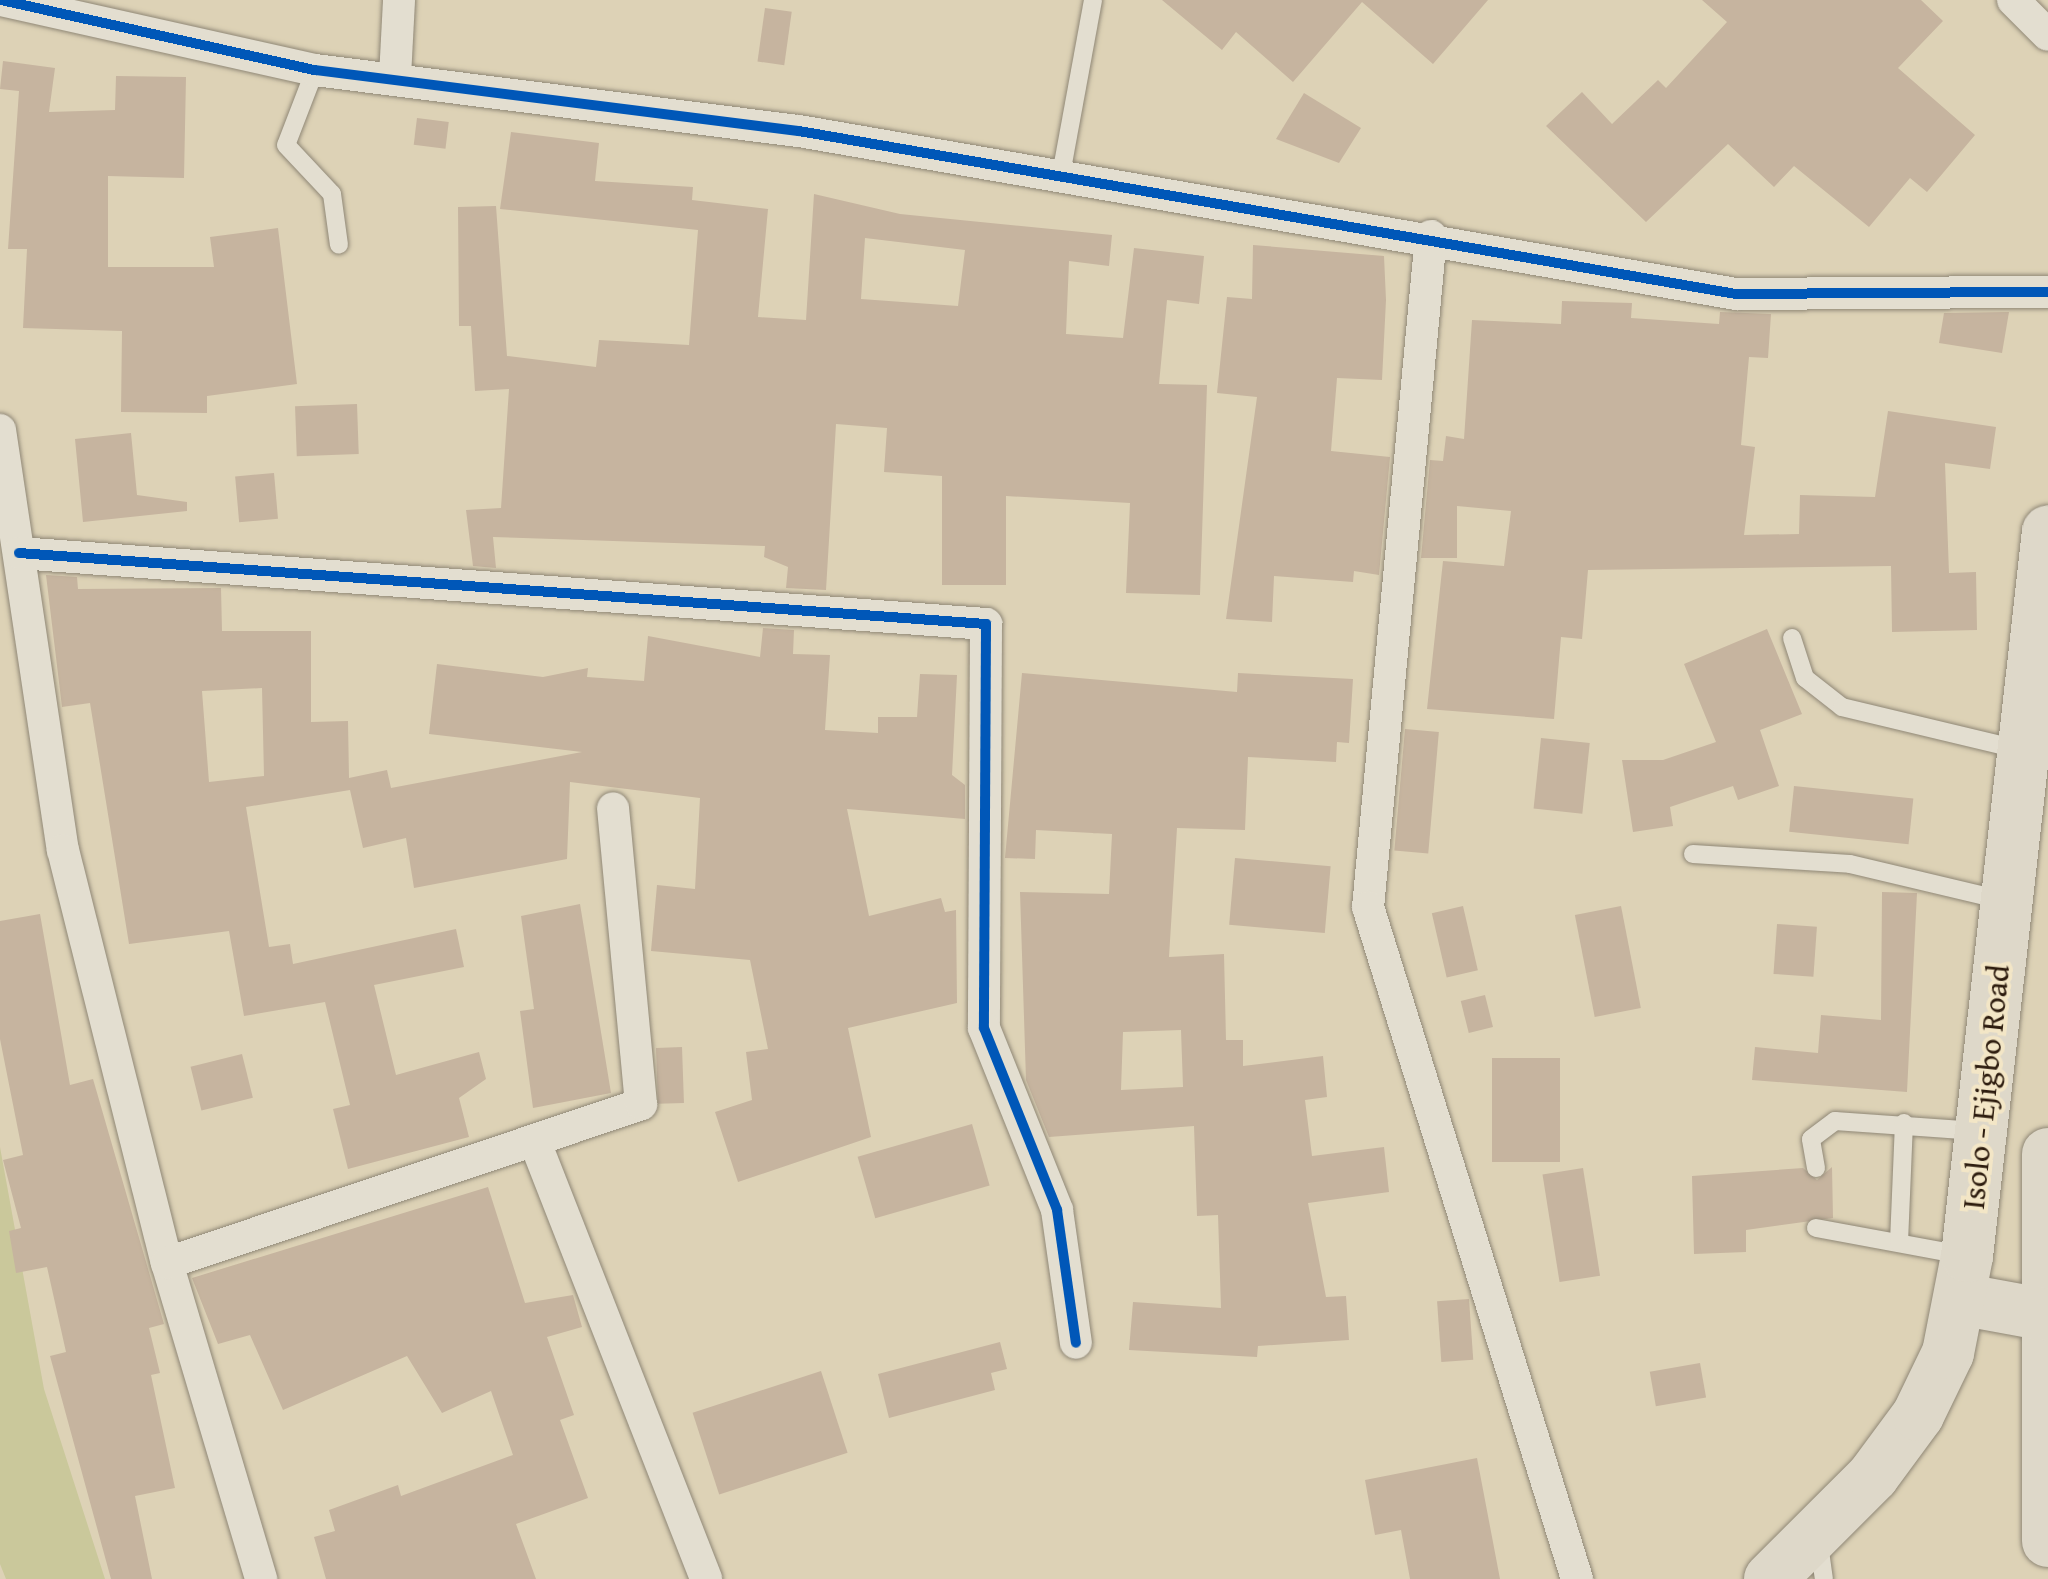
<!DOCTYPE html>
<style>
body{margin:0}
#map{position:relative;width:2048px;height:1579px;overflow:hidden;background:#ddd2b6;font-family:"Gentium Book Plus",serif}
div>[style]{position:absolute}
.green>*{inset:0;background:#cac89b}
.building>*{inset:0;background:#c6b49f;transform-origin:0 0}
.roads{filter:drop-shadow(0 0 2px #8f8776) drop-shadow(0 0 2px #8f8776)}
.lane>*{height:18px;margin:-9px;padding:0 9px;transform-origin:9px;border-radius:9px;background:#e3ded0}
.street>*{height:32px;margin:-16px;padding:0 16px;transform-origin:16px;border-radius:16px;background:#e3ded0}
.primary>*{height:52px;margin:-26px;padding:0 26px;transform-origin:26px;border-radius:26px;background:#ded8c9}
.cycleway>*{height:10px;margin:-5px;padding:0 5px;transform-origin:5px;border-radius:5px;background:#0057b8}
span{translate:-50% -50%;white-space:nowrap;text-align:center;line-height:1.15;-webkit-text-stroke:8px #f3e6c6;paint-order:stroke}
.street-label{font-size:32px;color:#2d1c0e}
</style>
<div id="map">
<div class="green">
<div style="clip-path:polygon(0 1147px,44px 1389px,105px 1579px,6px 1579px,0 1564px)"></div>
</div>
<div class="building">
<div style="clip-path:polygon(1162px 0,1488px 0,1433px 64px,1362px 2px,1293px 82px,1236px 32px,1222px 50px)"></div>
<div style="clip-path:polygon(1702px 0,1921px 0,1943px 21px,1898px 68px,1975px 135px,1927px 192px,1910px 178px,1869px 227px,1794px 166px,1774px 187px,1728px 144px,1646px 222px,1546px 126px,1582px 92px,1612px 124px,1658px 80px,1666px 88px,1727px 22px)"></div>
<div style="left:765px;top:8px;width:27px;height:54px;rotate:8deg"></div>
<div style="clip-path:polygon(3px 61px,55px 68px,49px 112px,115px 110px,116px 76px,186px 77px,184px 178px,108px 176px,108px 267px,214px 267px,210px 237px,278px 228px,297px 384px,207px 396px,207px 413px,121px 412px,122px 331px,23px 328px,27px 249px,8px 249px,19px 91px,0 89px)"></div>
<div style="clip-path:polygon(1304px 93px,1361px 128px,1339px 163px,1276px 139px)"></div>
<div style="left:417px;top:118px;width:32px;height:27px;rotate:7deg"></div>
<div style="clip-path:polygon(evenodd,511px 132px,599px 143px,595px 181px,693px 187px,692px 200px,768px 209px,758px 317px,806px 320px,814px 194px,900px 214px,1112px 235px,1109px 266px,1069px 261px,1066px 334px,1123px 338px,1134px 248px,1204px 256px,1199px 304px,1167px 300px,1159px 384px,1207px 385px,1200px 595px,1126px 593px,1130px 503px,1006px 496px,1006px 585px,942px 585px,942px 476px,884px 472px,887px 428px,836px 424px,826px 590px,786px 588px,788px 567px,764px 557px,765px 546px,493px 537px,496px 568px,473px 566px,466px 510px,501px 508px,509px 389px,475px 391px,471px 326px,459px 326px,458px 207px,496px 206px,507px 356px,596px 367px,599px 340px,689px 345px,698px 230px,500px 209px,511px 132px,865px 238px,965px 250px,958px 306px,861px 299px,865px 238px)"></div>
<div style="clip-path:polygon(1253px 245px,1384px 256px,1386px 300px,1382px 380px,1337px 378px,1331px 451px,1390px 457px,1379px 575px,1354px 571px,1353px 582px,1274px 576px,1272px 622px,1226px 619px,1257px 397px,1217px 393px,1227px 297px,1252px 299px)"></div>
<div style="clip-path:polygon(1562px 301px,1632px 303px,1631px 318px,1719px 324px,1720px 312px,1771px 314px,1768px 358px,1749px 357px,1741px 445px,1755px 447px,1744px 535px,1799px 534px,1800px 495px,1875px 497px,1888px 411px,1996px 427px,1990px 469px,1945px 463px,1949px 573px,1976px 572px,1977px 630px,1892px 632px,1891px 566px,1588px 570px,1582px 639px,1561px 637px,1554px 719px,1427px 709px,1443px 561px,1504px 566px,1511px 511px,1457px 506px,1457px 558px,1421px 558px,1430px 460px,1443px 461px,1446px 436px,1464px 439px,1472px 320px,1561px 324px)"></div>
<div style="clip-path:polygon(2009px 312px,2002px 353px,1939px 343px,1944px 313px)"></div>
<div style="left:357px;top:404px;width:50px;height:62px;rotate:88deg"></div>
<div style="clip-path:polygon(131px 433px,137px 495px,187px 502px,187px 511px,83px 522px,75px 439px)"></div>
<div style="left:274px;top:473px;width:46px;height:39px;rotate:85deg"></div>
<div style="clip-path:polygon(evenodd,46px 575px,77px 577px,78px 589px,221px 588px,222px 631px,311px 631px,311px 722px,348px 721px,349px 778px,387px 770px,391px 788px,582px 752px,429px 734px,437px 664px,543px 677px,588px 668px,587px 677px,644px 681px,648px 636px,760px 657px,763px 628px,794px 630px,793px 654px,830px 655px,825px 730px,878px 733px,878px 717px,917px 717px,920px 674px,957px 675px,952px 775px,965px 785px,965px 819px,847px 809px,869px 916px,941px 898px,945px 912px,956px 910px,957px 1003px,848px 1028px,871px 1137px,738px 1182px,715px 1112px,752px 1100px,746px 1052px,768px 1049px,750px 960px,651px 951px,657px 885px,695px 889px,700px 798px,570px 782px,567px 859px,414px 888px,406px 838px,363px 848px,350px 790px,246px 807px,269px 947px,290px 944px,293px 964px,456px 929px,464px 967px,374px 985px,396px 1075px,479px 1052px,486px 1079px,459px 1098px,469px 1137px,348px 1169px,333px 1109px,350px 1105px,325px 1002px,244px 1016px,229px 931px,129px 944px,90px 703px,62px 707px,46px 575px,262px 688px,264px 776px,209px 782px,202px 691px,262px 688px)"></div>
<div style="clip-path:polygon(1767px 629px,1802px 714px,1760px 730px,1779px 786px,1738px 800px,1733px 786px,1670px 807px,1673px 826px,1633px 832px,1622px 760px,1663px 760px,1716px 742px,1684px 664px)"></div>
<div style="clip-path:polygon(evenodd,1022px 673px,1237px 692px,1238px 673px,1353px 679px,1349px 743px,1337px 742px,1336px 762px,1248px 757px,1245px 830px,1177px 828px,1169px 957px,1224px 954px,1226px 1040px,1243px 1040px,1243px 1066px,1323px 1056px,1327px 1097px,1305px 1100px,1312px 1156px,1384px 1147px,1389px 1192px,1308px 1203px,1326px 1297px,1346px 1296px,1349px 1340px,1258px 1346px,1257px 1357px,1129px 1350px,1133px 1302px,1221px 1308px,1218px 1215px,1197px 1216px,1194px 1126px,1049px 1137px,1026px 1080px,1020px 892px,1109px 894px,1112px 834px,1036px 830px,1035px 859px,1005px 858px,1022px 673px,1181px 1030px,1183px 1087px,1121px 1090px,1123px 1032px,1181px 1030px)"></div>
<div style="left:1405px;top:729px;width:34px;height:122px;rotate:5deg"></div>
<div style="left:1541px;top:738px;width:49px;height:71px;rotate:6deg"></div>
<div style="left:1794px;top:786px;width:120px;height:46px;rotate:6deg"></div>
<div style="left:1235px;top:858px;width:96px;height:67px;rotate:5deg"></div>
<div style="clip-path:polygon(1882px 892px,1917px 893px,1907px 1092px,1752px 1080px,1755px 1047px,1818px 1053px,1821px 1015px,1881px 1020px)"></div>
<div style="clip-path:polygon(580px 904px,611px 1093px,533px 1108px,520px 1011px,534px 1009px,521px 916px)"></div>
<div style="left:1463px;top:906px;width:66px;height:32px;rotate:77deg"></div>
<div style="left:1621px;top:906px;width:104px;height:47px;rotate:79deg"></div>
<div style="clip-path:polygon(40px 914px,70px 1085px,93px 1079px,164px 1324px,149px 1328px,160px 1373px,151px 1375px,175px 1488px,135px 1496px,152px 1579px,111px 1579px,50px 1356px,66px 1352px,47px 1267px,16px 1273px,9px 1231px,21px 1228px,3px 1160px,23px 1155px,0 1039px,0 921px)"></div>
<div style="left:1777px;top:924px;width:40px;height:50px;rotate:4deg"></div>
<div style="left:1485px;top:995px;width:33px;height:25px;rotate:76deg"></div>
<div style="left:682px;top:1047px;width:56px;height:26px;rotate:88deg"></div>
<div style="left:242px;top:1054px;width:45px;height:53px;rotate:76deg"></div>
<div style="left:1492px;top:1058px;width:68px;height:104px"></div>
<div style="left:972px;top:1124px;width:64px;height:119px;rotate:74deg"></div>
<div style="clip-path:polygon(1832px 1167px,1833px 1218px,1746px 1230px,1746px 1252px,1694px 1254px,1692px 1176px,1803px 1168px,1817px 1180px)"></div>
<div style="left:1583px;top:1168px;width:109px;height:41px;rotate:81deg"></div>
<div style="clip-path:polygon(488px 1187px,525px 1303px,573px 1295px,582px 1327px,547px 1337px,574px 1415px,560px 1420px,588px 1498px,516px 1524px,536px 1579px,326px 1579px,314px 1537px,335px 1531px,329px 1510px,398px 1485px,401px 1496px,513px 1455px,491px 1391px,442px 1413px,407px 1356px,283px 1410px,250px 1335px,218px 1344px,192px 1278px)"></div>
<div style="left:1469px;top:1299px;width:61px;height:32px;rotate:86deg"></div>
<div style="clip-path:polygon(1000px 1342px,1007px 1369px,991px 1373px,995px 1390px,889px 1418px,878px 1374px)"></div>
<div style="left:1700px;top:1363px;width:35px;height:51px;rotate:80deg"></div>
<div style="left:821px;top:1371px;width:86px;height:135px;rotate:72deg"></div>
<div style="clip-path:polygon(1477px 1458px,1500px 1579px,1410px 1579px,1401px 1530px,1375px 1535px,1365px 1480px)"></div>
</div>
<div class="roads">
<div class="lane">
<div style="left:315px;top:70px;width:80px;rotate:111.1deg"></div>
<div style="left:286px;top:145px;width:67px;rotate:46.8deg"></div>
<div style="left:332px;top:194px;width:51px;rotate:82.2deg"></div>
<div style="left:1060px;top:180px;width:183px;rotate:-79.6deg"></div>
<div style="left:1792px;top:638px;width:42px;rotate:72deg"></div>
<div style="left:1805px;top:678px;width:47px;rotate:38.1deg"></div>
<div style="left:1842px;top:707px;width:180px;rotate:13.5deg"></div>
<div style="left:1693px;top:854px;width:157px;rotate:3.6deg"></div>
<div style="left:1850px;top:864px;width:156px;rotate:13.3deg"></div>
<div style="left:1816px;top:1168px;width:29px;rotate:-100deg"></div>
<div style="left:1811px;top:1139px;width:30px;rotate:-37deg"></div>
<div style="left:1835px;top:1121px;width:142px;rotate:4deg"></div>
<div style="left:1816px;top:1228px;width:148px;rotate:10.5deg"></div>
<div style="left:1899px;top:1242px;width:119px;rotate:-87.6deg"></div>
<div style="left:1819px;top:1544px;width:35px;rotate:82deg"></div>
</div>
<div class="street">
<div style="left:1px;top:0;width:322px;rotate:12.6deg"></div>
<div style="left:315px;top:70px;width:488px;rotate:7.2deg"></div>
<div style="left:799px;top:131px;width:951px;rotate:9.87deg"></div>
<div style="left:1736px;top:294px;width:312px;rotate:-0.4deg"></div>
<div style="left:2013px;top:0;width:49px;rotate:45deg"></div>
<div style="left:395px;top:77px;width:77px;rotate:-87deg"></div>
<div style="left:1431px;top:236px;width:674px;rotate:95.36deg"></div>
<div style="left:1368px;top:907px;width:704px;rotate:72.72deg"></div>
<div style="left:0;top:430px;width:425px;rotate:81.5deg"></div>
<div style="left:63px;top:850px;width:426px;rotate:75.9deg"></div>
<div style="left:167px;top:1263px;width:330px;rotate:73.4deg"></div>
<div style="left:19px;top:553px;width:970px;rotate:4.2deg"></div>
<div style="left:986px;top:624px;width:404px;rotate:90.3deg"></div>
<div style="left:984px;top:1028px;width:196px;rotate:68.1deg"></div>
<div style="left:1057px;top:1210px;width:134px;rotate:81.9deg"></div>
<div style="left:535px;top:1142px;width:469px;rotate:68.6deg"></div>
<div style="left:167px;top:1263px;width:500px;rotate:-18.5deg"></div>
<div style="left:641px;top:1104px;width:297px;rotate:-95.4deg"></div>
</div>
<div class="primary">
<div style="left:2048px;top:1154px;width:387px;rotate:90deg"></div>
<div style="left:1960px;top:1299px;width:88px;rotate:10.4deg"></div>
<div style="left:1770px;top:1579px;width:146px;rotate:-45deg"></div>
<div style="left:1873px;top:1476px;width:76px;rotate:-53.6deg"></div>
<div style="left:1918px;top:1415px;width:69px;rotate:-64.2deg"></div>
<div style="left:1948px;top:1353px;width:99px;rotate:-78.9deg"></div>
<div style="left:1967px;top:1256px;width:729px;rotate:-83.62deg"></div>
</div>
</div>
<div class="cycleway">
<div style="left:1px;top:0;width:322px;rotate:12.6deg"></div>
<div style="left:315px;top:70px;width:488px;rotate:7.2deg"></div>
<div style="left:799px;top:131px;width:951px;rotate:9.87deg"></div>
<div style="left:1736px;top:294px;width:312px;rotate:-0.4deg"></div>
<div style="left:19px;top:553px;width:970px;rotate:4.2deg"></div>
<div style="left:986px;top:624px;width:404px;rotate:90.3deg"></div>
<div style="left:984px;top:1028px;width:196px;rotate:68.1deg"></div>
<div style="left:1057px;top:1210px;width:134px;rotate:81.9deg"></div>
</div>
<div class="street-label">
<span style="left:1986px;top:1087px;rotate:-84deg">Isolo - Ejigbo Road</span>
</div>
</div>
